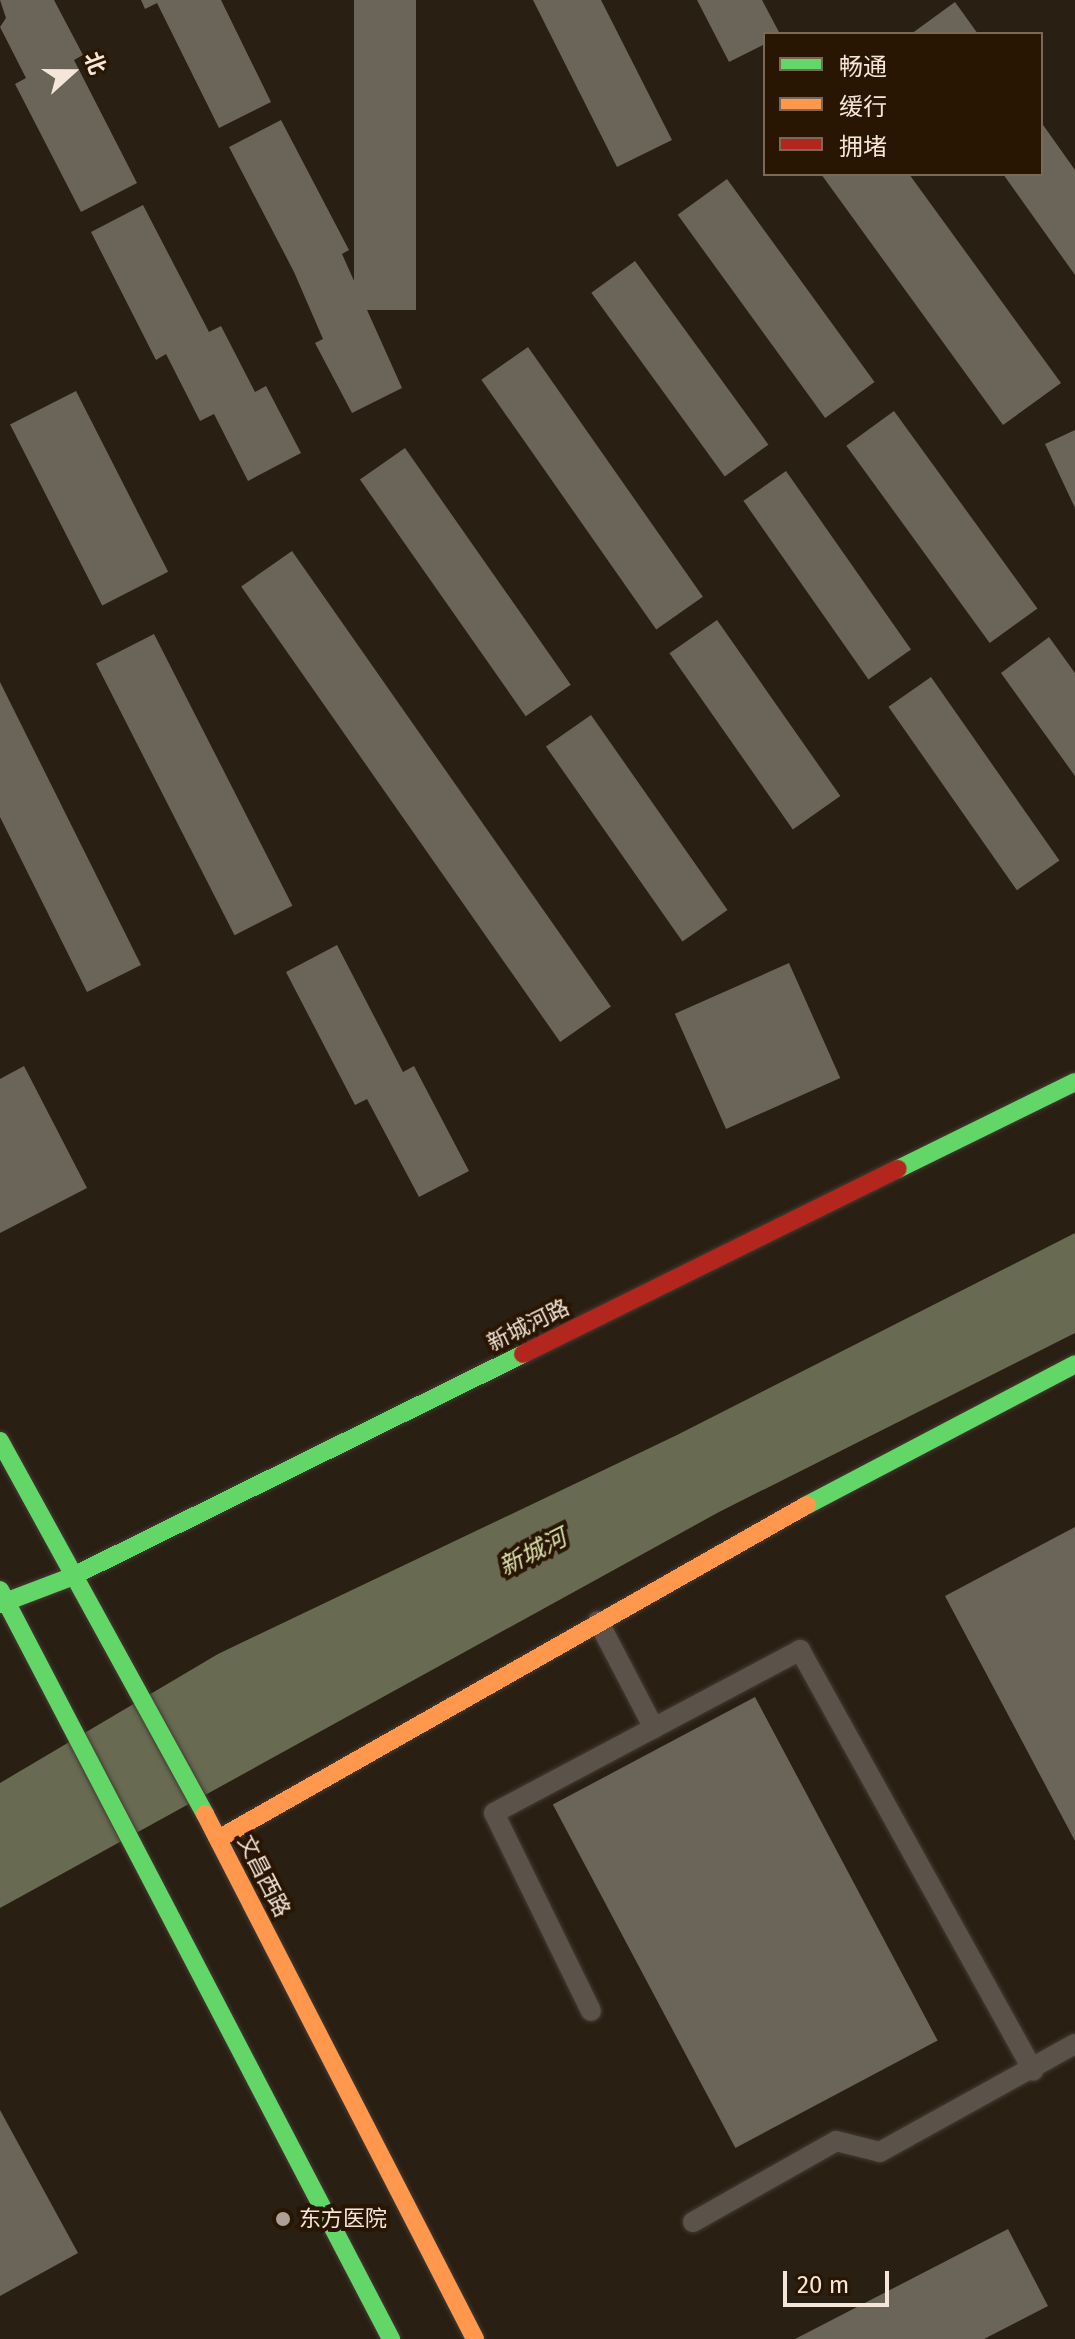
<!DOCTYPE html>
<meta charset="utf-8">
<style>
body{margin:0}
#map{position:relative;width:1075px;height:2339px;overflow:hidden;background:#2a1f13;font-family:"Fira Sans","Noto Sans SC",sans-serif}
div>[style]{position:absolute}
.water>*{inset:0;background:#686b51}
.building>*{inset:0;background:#6b6459;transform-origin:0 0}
.roads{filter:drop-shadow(0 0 2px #443b32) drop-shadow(0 0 2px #443b32)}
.lane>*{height:20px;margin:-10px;padding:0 10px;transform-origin:10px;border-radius:10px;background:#5b524a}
.fast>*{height:18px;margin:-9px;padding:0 9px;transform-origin:9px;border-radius:9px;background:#63d668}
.slow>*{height:18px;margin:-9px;padding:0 9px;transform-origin:9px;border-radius:9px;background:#ff974d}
.jam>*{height:18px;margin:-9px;padding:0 9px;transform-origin:9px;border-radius:9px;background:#b3261e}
.dots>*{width:22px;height:22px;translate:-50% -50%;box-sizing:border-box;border:4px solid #291602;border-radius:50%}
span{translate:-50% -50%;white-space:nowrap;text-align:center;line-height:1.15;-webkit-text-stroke:8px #291602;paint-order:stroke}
.street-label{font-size:22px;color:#f4e6d9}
.poi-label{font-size:22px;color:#f4e6d9}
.left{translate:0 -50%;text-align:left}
.water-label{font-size:24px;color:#dbe2ac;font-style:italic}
.legend{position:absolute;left:763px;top:32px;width:280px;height:144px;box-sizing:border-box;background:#291602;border:2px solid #7a6958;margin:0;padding:10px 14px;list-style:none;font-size:24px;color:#f4e6d9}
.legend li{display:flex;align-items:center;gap:16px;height:40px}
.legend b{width:40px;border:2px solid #7a6958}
.north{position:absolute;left:32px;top:32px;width:80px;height:80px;-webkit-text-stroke:6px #291602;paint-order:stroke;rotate:69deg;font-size:22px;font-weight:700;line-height:32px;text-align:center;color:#f4e6d9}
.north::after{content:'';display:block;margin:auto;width:28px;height:36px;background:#f4e6d9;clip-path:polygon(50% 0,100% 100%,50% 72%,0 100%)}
.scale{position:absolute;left:783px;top:2271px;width:106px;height:36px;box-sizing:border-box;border:4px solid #f4e6d9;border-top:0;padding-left:10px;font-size:24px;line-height:28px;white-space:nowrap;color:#f4e6d9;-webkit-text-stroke:6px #291602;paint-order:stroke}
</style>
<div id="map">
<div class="water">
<div style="clip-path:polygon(1075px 1233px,1075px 1333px,719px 1512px,0 1908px,0 1783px,218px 1654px,677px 1435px)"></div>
</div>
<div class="building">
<div style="clip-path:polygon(0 0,54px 0,83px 55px,74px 60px,137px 183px,81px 212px,15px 84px,26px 78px,0 27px,6px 18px)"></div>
<div style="clip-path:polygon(141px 0,221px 0,271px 102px,219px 128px,157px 3px,145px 9px)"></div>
<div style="left:354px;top:0;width:62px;height:310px"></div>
<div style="clip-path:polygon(533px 0,601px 0,672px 140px,617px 167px)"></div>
<div style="clip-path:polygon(697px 0,762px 0,780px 34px,765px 34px,765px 44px,729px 62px)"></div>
<div style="clip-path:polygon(955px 2px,978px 34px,911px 34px)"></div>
<div style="clip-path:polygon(281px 120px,349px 250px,342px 254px,402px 388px,352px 413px,315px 343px,323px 339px,294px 272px,229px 147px)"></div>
<div style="clip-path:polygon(1041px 122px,1075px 170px,1075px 275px,1003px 174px,1041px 174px)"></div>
<div style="clip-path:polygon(821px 174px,909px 174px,1061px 383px,1003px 425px)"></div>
<div style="left:727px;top:179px;width:251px;height:61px;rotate:54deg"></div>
<div style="clip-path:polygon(143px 205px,209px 332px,221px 326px,255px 392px,266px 386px,301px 453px,248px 481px,214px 414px,200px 421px,166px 354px,156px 360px,91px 232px)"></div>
<div style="left:635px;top:261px;width:227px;height:54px;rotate:54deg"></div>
<div style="left:528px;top:347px;width:305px;height:57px;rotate:55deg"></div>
<div style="left:76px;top:391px;width:203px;height:74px;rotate:63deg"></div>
<div style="left:894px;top:411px;width:244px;height:59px;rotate:54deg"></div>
<div style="clip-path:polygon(1075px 430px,1075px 508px,1045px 444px)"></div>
<div style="left:405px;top:448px;width:289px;height:55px;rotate:55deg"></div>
<div style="left:786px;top:471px;width:218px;height:52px;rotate:55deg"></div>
<div style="left:292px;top:551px;width:556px;height:62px;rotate:55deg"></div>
<div style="left:717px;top:620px;width:215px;height:58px;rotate:55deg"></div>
<div style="left:154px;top:634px;width:305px;height:65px;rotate:63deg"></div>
<div style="clip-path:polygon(1049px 637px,1075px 673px,1075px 776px,1001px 673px)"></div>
<div style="left:931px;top:677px;width:224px;height:52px;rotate:55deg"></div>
<div style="clip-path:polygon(0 682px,141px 965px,87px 992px,0 817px)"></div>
<div style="left:591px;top:715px;width:238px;height:55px;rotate:55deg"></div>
<div style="clip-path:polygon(337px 945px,403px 1072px,414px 1066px,469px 1171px,419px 1197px,367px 1099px,355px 1105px,286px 972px)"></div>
<div style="left:789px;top:963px;width:126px;height:125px;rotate:66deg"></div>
<div style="clip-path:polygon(24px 1066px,87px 1188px,0 1233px,0 1079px)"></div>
<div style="clip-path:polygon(1075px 1527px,1075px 1841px,945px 1596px)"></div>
<div style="left:755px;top:1697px;width:389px;height:229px;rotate:62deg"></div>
<div style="clip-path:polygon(0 2110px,78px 2253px,0 2296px)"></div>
<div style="clip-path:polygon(1008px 2229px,1048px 2306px,984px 2339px,795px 2339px)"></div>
</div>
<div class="roads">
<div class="lane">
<div style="left:598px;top:1621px;width:121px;rotate:62.4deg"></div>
<div style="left:591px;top:2011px;width:220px;rotate:-116.1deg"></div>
<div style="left:494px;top:1813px;width:347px;rotate:-28deg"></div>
<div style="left:800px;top:1650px;width:481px;rotate:61deg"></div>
<div style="left:693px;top:2222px;width:164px;rotate:-29.5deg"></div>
<div style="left:836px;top:2141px;width:45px;rotate:14deg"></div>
<div style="left:880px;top:2152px;width:223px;rotate:-29deg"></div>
</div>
<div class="fast">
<div style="left:898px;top:1169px;width:197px;rotate:-26.2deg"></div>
<div style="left:0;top:1441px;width:426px;rotate:61.2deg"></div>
<div style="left:807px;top:1505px;width:303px;rotate:-27.7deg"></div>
<div style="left:0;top:1590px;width:845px;rotate:62.43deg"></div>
<div style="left:0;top:1604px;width:76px;rotate:-20.8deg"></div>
<div style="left:71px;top:1577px;width:504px;rotate:-26.26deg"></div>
</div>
<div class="slow">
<div style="left:205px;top:1814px;width:590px;rotate:62.78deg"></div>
<div style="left:218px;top:1839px;width:677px;rotate:-29.56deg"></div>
</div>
<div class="jam">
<div style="left:523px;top:1354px;width:418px;rotate:-26.3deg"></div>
</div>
</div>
<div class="dots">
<div style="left:283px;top:2219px;background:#ada094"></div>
</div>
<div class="street-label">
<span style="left:528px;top:1325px;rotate:-26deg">新城河路</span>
<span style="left:264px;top:1876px;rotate:63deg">文昌西路</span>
</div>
<div class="poi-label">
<span class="left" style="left:299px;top:2219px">东方医院</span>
</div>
<div class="water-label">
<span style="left:533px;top:1553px;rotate:-27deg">新城河</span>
</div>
<ul class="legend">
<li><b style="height:10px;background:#63d668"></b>畅通</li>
<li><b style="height:10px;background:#ff974d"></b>缓行</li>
<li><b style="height:10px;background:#b3261e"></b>拥堵</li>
</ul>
<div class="north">北</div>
<div class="scale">20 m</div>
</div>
